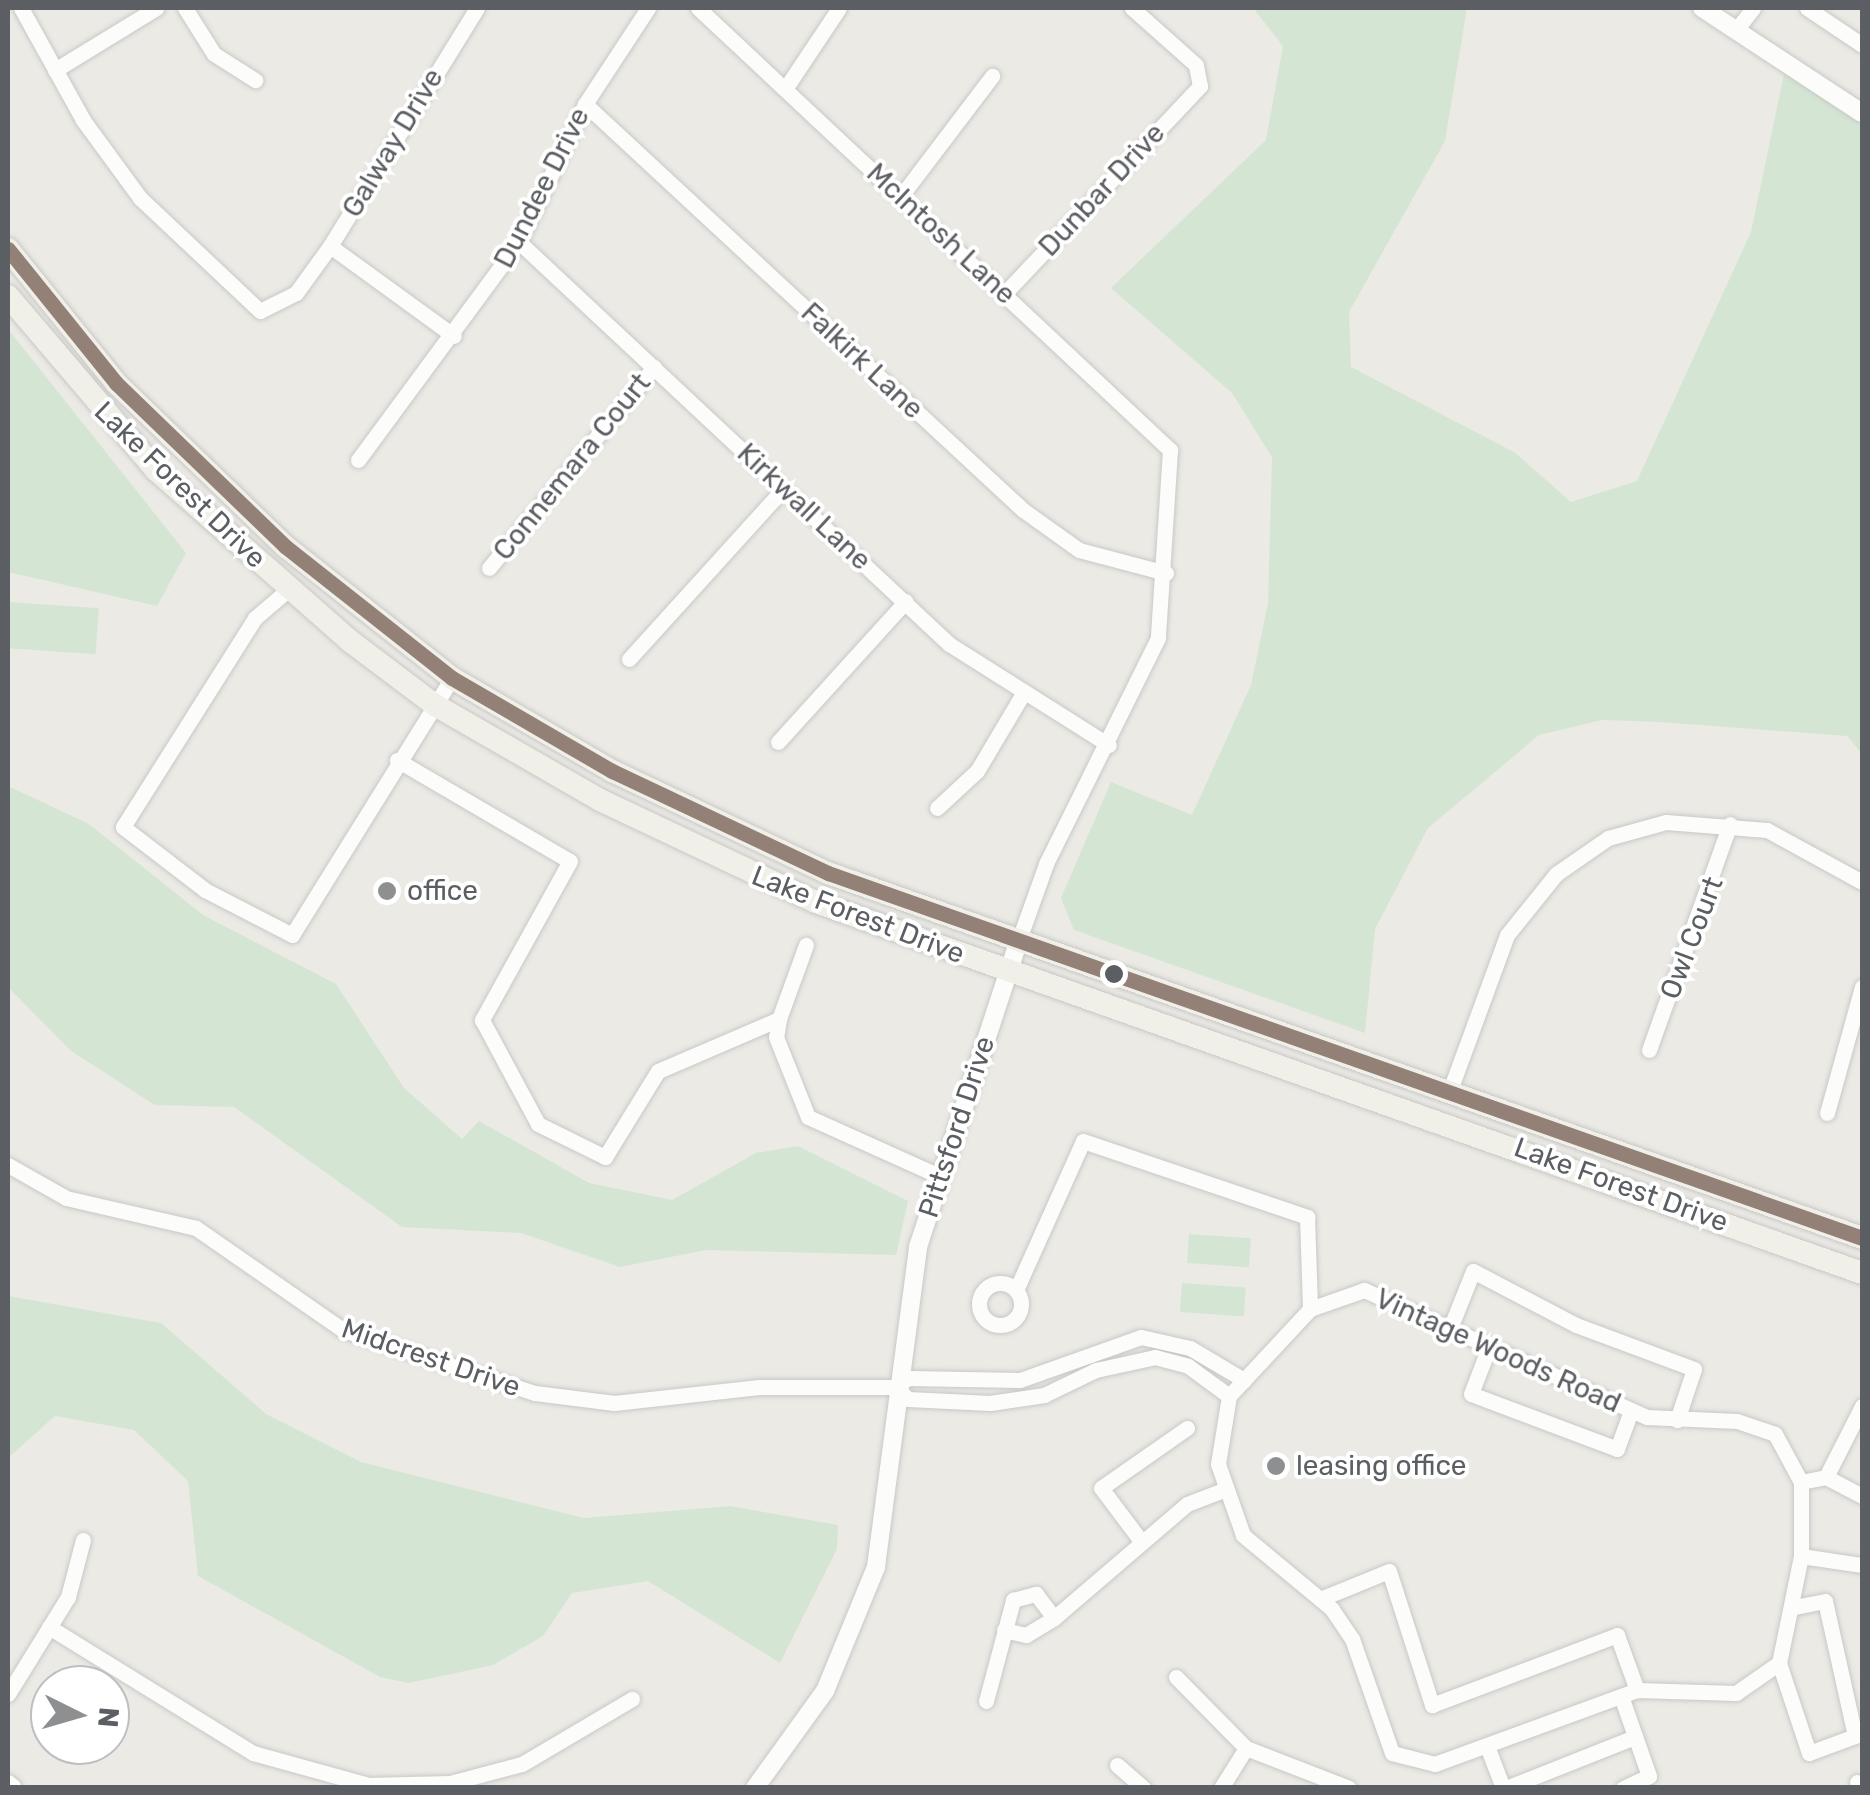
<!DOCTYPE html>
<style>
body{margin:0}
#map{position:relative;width:1870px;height:1795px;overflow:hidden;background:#ebeae5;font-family:Rubik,sans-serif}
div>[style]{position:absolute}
.green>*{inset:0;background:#d4e6d3;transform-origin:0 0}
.roads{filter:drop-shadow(0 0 2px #c8c8c7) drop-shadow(0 0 2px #c8c8c7)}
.minor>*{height:15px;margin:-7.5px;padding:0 7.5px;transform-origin:7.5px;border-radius:7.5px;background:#fcfcfb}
.minor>.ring{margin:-7.5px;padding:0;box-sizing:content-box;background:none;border:15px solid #fcfcfb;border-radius:50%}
.tertiary>*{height:18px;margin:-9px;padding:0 9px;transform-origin:9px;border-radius:9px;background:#fcfcfb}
.primary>*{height:22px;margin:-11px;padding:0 11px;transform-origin:11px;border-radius:11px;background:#f1f0e8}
.bus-1>*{height:15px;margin:-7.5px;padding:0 7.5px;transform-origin:7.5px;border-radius:7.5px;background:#938177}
.dots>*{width:28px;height:28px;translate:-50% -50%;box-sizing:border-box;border:5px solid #fff;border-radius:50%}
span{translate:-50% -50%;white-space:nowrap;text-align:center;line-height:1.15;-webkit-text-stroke:8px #fff;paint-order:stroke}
.street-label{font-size:28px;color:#5b5e62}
.poi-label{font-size:28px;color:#5b5e62}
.left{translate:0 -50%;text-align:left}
.frame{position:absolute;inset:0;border:10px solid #5b5e62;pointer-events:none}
.north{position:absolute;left:30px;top:1665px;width:100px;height:100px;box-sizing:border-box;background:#fff;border:2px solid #bdbfc0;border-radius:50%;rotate:95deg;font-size:28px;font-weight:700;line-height:40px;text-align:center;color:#5b5e62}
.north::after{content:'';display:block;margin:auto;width:35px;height:45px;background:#8d8f90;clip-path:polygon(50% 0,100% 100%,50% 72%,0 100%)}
</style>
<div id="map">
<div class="green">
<div style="clip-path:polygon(1253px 8px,1467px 8px,1445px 141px,1349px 312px,1351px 367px,1514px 452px,1571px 502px,1637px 481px,1751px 232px,1784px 74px,1862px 123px,1862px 754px,1847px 736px,1660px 722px,1602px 720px,1539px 735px,1428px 828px,1375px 929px,1365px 1033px,1074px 930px,1061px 898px,1111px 782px,1192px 815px,1251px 685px,1268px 603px,1272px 457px,1232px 393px,1111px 288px,1266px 140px,1283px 46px)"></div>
<div style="clip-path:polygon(8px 329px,186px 553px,157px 606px,8px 572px)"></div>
<div style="left:8px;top:602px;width:91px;height:46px;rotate:4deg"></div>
<div style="clip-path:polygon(8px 786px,89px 824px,203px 915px,336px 984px,404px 1088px,462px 1139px,479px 1121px,589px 1183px,672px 1200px,756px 1153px,798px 1146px,908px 1201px,896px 1255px,706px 1250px,620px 1267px,521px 1233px,402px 1227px,234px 1107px,155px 1105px,71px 1051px,8px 987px)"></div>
<div style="left:1189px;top:1234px;width:62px;height:29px;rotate:4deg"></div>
<div style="left:1182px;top:1283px;width:64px;height:29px;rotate:4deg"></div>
<div style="clip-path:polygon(8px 1296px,161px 1323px,266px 1414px,361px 1462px,584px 1518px,730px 1506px,838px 1525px,837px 1549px,780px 1663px,648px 1581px,572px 1593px,543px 1636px,493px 1665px,409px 1683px,380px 1677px,198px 1576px,188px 1481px,134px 1430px,55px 1416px,8px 1458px)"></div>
</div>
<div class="roads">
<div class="minor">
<div style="left:21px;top:8px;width:128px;rotate:61deg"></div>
<div style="left:83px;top:120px;width:97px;rotate:53.8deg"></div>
<div style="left:140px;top:198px;width:165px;rotate:43.3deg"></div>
<div style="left:260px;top:311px;width:40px;rotate:-26.6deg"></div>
<div style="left:296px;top:293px;width:58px;rotate:-54.1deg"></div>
<div style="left:330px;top:246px;width:280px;rotate:-58.3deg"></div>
<div style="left:185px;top:8px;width:54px;rotate:57.8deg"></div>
<div style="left:214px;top:54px;width:49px;rotate:32.4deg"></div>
<div style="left:698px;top:8px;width:647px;rotate:43.12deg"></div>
<div style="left:1170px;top:450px;width:188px;rotate:93.7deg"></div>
<div style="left:1158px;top:638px;width:252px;rotate:116.4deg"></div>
<div style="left:1046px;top:864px;width:83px;rotate:109.7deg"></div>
<div style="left:1807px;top:8px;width:66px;rotate:33.9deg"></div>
<div style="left:1736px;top:30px;width:28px;rotate:-52deg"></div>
<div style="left:55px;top:70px;width:119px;rotate:-31.5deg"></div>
<div style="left:785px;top:89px;width:97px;rotate:-56.3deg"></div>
<div style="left:585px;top:104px;width:597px;rotate:42.83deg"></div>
<div style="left:1023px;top:510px;width:69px;rotate:35.5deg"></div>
<div style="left:1079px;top:550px;width:90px;rotate:14.8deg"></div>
<div style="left:901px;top:196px;width:151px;rotate:-52.8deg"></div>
<div style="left:519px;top:242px;width:589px;rotate:43.07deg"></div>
<div style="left:949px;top:644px;width:189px;rotate:32.3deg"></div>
<div style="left:330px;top:246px;width:153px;rotate:36deg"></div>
<div style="left:1004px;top:294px;width:286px;rotate:-46.7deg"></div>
<div style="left:1200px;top:86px;width:21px;rotate:-101deg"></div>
<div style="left:1196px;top:65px;width:86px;rotate:-138.3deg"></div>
<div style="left:358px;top:460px;width:271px;rotate:-53.6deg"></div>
<div style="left:519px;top:242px;width:153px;rotate:-64.4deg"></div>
<div style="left:585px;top:104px;width:115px;rotate:-56.7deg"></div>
<div style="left:489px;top:568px;width:260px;rotate:-50.6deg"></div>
<div style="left:290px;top:588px;width:46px;rotate:139.4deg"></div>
<div style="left:255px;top:618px;width:247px;rotate:122.3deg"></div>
<div style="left:123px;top:827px;width:103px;rotate:37.5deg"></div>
<div style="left:205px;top:890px;width:98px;rotate:27.3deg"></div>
<div style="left:292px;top:935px;width:303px;rotate:-58.1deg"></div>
<div style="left:629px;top:659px;width:229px;rotate:-47.8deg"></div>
<div style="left:778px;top:742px;width:190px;rotate:-47.8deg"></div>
<div style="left:397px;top:760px;width:200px;rotate:30.3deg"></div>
<div style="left:570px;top:861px;width:182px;rotate:119deg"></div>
<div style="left:482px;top:1020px;width:118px;rotate:61.7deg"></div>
<div style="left:538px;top:1124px;width:75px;rotate:26.2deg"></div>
<div style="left:605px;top:1157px;width:101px;rotate:-58.4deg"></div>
<div style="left:658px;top:1071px;width:132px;rotate:-23.3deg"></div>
<div style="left:779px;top:1019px;width:18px;rotate:99deg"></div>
<div style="left:776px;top:1037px;width:86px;rotate:68.2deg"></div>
<div style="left:808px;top:1117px;width:144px;rotate:24.2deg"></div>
<div style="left:937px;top:808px;width:54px;rotate:-42.8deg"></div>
<div style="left:977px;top:771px;width:86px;rotate:-59.3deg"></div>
<div style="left:779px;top:1019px;width:79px;rotate:-70deg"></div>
<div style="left:1649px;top:1050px;width:240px;rotate:-70.3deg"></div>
<div style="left:1450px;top:1090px;width:165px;rotate:-69.8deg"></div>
<div style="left:1507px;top:935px;width:78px;rotate:-51.2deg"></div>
<div style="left:1556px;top:874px;width:63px;rotate:-34.7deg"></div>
<div style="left:1608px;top:838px;width:60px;rotate:-15.4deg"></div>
<div style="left:1666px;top:822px;width:101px;rotate:4.5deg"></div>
<div style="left:1767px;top:830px;width:108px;rotate:28.7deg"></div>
<div style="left:1827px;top:1113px;width:131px;rotate:-74.5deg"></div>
<div style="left:8px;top:1165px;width:67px;rotate:29.6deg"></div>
<div style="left:66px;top:1198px;width:133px;rotate:13deg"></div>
<div style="left:196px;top:1228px;width:179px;rotate:34.8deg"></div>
<div style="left:343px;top:1330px;width:202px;rotate:18.2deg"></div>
<div style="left:535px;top:1393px;width:80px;rotate:7.2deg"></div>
<div style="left:614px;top:1403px;width:146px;rotate:-6.3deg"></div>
<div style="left:759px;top:1387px;width:137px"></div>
<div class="ring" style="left:979px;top:1283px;width:27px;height:27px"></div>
<div style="left:1016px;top:1290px;width:163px;rotate:-65.8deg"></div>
<div style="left:1083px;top:1141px;width:237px;rotate:18.7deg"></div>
<div style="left:1307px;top:1217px;width:92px;rotate:88.1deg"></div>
<div style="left:1364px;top:1290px;width:310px;rotate:24.2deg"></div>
<div style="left:1647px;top:1417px;width:90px;rotate:2.5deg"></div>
<div style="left:1737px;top:1421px;width:40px;rotate:18.9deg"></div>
<div style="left:1775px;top:1434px;width:55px;rotate:61.6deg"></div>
<div style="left:1801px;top:1482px;width:74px;rotate:90deg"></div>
<div style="left:1801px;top:1556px;width:109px;rotate:101.6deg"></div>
<div style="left:1779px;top:1663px;width:52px;rotate:145.1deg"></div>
<div style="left:1736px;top:1693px;width:99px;rotate:-178.3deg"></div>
<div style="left:1637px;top:1690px;width:215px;rotate:159.9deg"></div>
<div style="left:1435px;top:1764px;width:44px;rotate:-165.7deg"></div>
<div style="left:1392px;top:1753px;width:121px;rotate:-109.3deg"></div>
<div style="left:1352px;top:1639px;width:36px;rotate:-124deg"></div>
<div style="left:1332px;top:1609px;width:116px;rotate:-140.3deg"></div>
<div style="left:1243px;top:1535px;width:75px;rotate:-109.4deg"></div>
<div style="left:1218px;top:1464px;width:69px;rotate:-80.8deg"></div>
<div style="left:1229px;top:1396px;width:119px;rotate:-47deg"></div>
<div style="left:1310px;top:1309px;width:57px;rotate:-19.4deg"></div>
<div style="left:1451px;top:1326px;width:59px;rotate:-68.2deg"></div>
<div style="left:1473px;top:1271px;width:116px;rotate:27.7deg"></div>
<div style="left:1576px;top:1325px;width:126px;rotate:20.4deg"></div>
<div style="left:1694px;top:1369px;width:54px;rotate:108.4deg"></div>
<div style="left:1489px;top:1347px;width:50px;rotate:111deg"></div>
<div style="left:1471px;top:1394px;width:156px;rotate:20.6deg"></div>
<div style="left:1617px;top:1449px;width:40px;rotate:-69.8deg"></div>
<div style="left:896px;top:1387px;width:15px;rotate:-37deg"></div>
<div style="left:908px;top:1378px;width:112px;rotate:1deg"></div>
<div style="left:1020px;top:1380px;width:128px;rotate:-19.6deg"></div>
<div style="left:1141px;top:1337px;width:50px;rotate:12.7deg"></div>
<div style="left:1190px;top:1348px;width:63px;rotate:30.7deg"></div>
<div style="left:896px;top:1387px;width:17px;rotate:45deg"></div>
<div style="left:908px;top:1399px;width:82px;rotate:2.8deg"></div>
<div style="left:990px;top:1403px;width:55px;rotate:-8.4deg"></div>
<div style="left:1044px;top:1395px;width:58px;rotate:-25.7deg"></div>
<div style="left:1096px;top:1370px;width:60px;rotate:-12.4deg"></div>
<div style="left:1155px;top:1357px;width:34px;rotate:15deg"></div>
<div style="left:1188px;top:1366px;width:51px;rotate:36.2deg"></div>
<div style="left:1826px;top:1477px;width:80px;rotate:-63.1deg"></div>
<div style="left:1801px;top:1482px;width:25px;rotate:-11deg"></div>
<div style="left:1826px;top:1477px;width:41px;rotate:27.8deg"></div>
<div style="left:1141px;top:1541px;width:66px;rotate:-127deg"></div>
<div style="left:1101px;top:1488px;width:105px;rotate:-34.9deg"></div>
<div style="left:1801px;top:1556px;width:62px;rotate:8.4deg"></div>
<div style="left:1320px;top:1599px;width:74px;rotate:-22.1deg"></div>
<div style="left:1389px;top:1571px;width:141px;rotate:72.2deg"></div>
<div style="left:1432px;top:1705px;width:198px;rotate:-20.7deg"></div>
<div style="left:1617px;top:1635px;width:59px;rotate:70deg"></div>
<div style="left:49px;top:1627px;width:240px;rotate:31.7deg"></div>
<div style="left:253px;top:1753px;width:119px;rotate:15.5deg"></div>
<div style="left:368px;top:1785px;width:82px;rotate:-1.4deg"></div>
<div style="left:450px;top:1783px;width:74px;rotate:-14.8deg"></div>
<div style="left:522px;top:1764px;width:128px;rotate:-30.6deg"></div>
<div style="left:1004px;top:1630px;width:23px;rotate:13deg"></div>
<div style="left:1026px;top:1635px;width:33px;rotate:-31deg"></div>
<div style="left:1054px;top:1618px;width:175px;rotate:-40.6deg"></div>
<div style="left:1187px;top:1504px;width:39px;rotate:-21deg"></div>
<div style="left:1779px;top:1663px;width:95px;rotate:71.6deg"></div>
<div style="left:1809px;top:1753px;width:49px;rotate:-20.3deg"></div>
<div style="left:1855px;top:1736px;width:138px;rotate:-102.5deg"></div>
<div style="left:1825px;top:1601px;width:33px;rotate:169deg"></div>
<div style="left:1176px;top:1677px;width:100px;rotate:45.4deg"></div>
<div style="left:1246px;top:1748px;width:110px;rotate:21.2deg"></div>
<div style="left:8px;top:1694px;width:114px;rotate:-58.3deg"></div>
<div style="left:68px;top:1597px;width:59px;rotate:-75.3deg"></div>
<div style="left:1621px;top:1696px;width:85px;rotate:70.7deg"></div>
<div style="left:1649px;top:1776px;width:29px;rotate:155deg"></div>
<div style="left:986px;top:1701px;width:105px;rotate:-75deg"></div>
<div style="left:1013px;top:1600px;width:24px;rotate:-15deg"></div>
<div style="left:1036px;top:1594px;width:30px;rotate:53deg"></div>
<div style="left:1487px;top:1746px;width:45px;rotate:69.1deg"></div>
<div style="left:1117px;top:1765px;width:35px;rotate:41deg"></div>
<div style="left:1857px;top:1782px;width:7px;rotate:56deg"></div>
<div style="left:1221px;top:1788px;width:47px;rotate:-58deg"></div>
<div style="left:1506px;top:1788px;width:139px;rotate:-21.6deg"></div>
</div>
<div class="tertiary">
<div style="left:1702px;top:8px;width:191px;rotate:33.3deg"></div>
<div style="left:8px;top:1784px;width:6px;rotate:39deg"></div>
<div style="left:755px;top:1788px;width:120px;rotate:-54.2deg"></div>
<div style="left:825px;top:1691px;width:134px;rotate:-67.6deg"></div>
<div style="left:876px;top:1567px;width:323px;rotate:-82.5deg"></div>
<div style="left:918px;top:1247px;width:321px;rotate:-71.8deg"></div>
</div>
<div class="primary">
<div style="left:8px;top:249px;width:172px;rotate:51.1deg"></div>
<div style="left:116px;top:383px;width:236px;rotate:44deg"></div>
<div style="left:286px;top:547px;width:211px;rotate:38.3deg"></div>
<div style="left:452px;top:678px;width:185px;rotate:30.2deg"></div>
<div style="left:612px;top:771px;width:239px;rotate:25.3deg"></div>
<div style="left:828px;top:873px;width:1097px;rotate:19.44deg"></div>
<div style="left:8px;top:296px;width:228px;rotate:49.6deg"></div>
<div style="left:156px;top:470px;width:259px;rotate:41.4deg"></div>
<div style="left:350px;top:641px;width:106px;rotate:37deg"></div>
<div style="left:435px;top:705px;width:190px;rotate:29.9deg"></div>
<div style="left:600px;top:800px;width:239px;rotate:25.3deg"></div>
<div style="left:816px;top:902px;width:1110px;rotate:19.53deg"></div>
</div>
</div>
<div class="bus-1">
<div style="left:8px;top:249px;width:172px;rotate:51.1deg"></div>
<div style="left:116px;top:383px;width:236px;rotate:44deg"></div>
<div style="left:286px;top:547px;width:211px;rotate:38.3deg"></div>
<div style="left:452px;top:678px;width:185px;rotate:30.2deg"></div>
<div style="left:612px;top:771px;width:239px;rotate:25.3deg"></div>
<div style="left:828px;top:873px;width:1097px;rotate:19.44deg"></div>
</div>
<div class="dots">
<div style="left:387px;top:891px;background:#8d8f90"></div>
<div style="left:1114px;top:974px;background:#5b5e62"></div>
<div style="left:1276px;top:1466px;background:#8d8f90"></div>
</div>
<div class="street-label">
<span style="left:393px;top:143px;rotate:-59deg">Galway Drive</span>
<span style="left:542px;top:188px;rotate:-63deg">Dundee Drive</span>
<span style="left:1102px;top:190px;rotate:-47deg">Dunbar Drive</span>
<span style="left:941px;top:234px;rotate:43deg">McIntosh Lane</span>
<span style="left:862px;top:361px;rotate:43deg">Falkirk Lane</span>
<span style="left:572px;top:467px;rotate:-51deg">Connemara Court</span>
<span style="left:180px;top:485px;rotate:44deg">Lake Forest Drive</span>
<span style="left:804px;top:507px;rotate:43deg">Kirkwall Lane</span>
<span style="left:858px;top:915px;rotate:21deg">Lake Forest Drive</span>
<span style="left:1692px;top:938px;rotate:-69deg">Owl Court</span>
<span style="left:957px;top:1127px;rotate:-72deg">Pittsford Drive</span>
<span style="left:1621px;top:1185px;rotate:20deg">Lake Forest Drive</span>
<span style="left:1498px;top:1351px;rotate:24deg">Vintage Woods Road</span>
<span style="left:431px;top:1358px;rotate:19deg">Midcrest Drive</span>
</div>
<div class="poi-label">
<span class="left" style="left:407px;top:891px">office</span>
<span class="left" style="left:1296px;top:1466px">leasing office</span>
</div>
<div class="frame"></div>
<div class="north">N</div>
</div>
